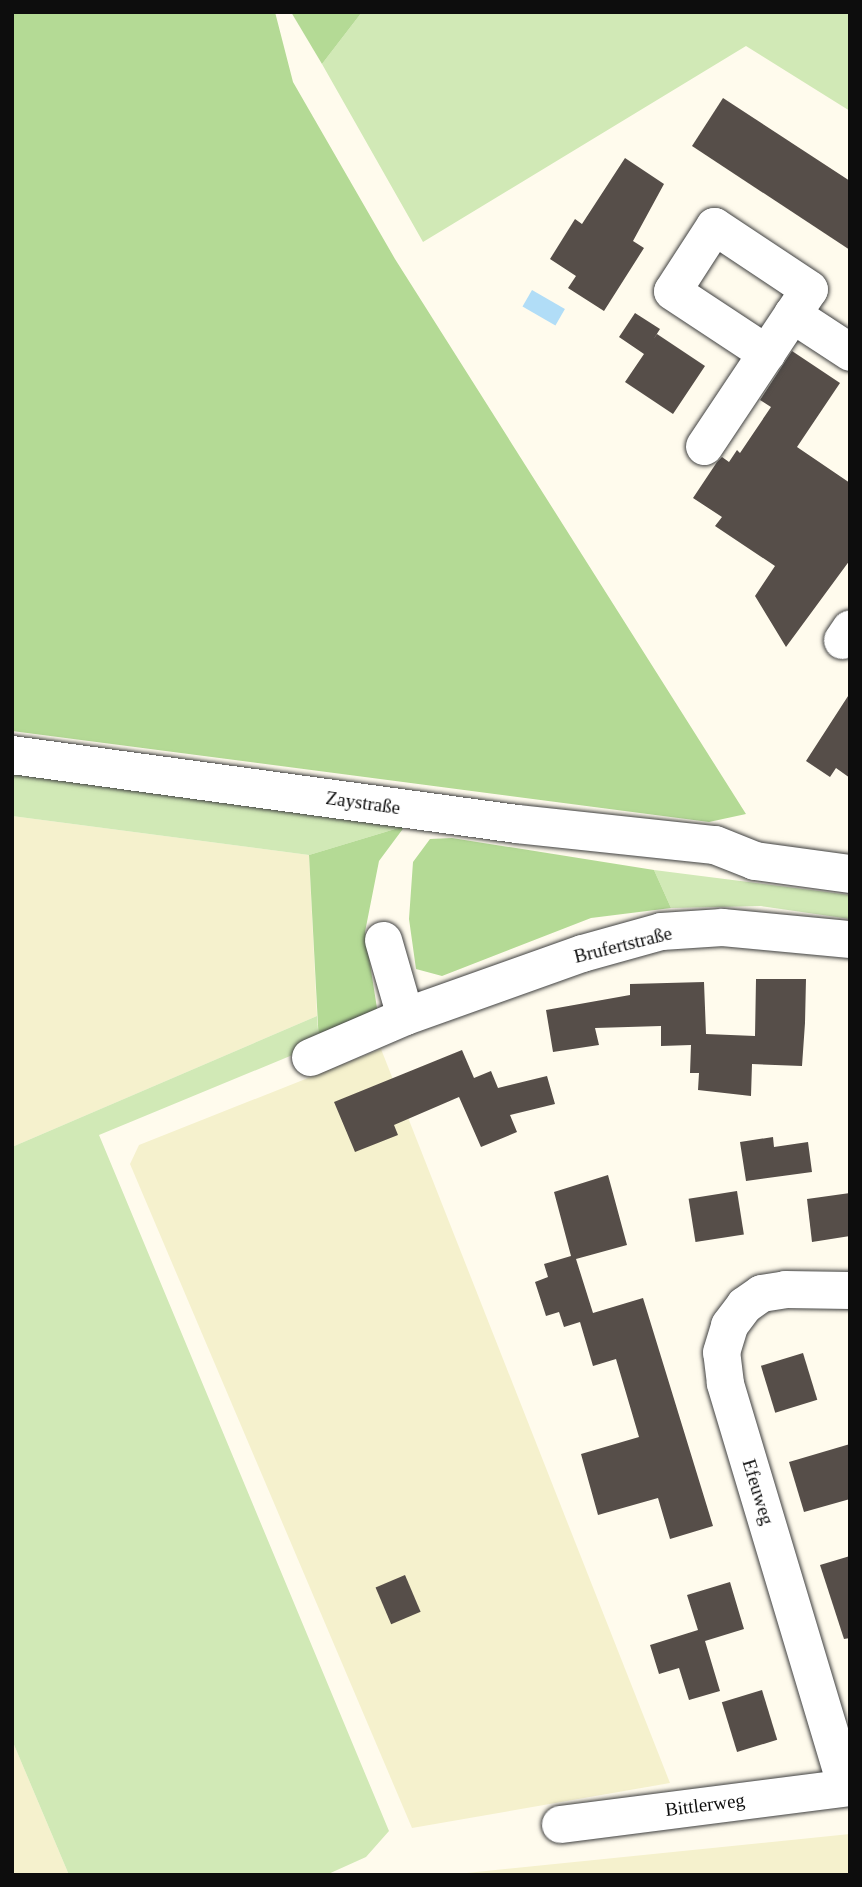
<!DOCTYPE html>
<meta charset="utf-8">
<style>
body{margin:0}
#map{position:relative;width:862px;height:1887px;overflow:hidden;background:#fffbed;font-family:"Times New Roman",serif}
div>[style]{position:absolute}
.farmland>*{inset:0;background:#f5f1cd}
.green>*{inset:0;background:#d1e9b6}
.forest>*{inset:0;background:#b4da95}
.water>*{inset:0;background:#b1ddf7;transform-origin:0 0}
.building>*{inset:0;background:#564e49;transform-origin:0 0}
.roads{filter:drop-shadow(0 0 2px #404040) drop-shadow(0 0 2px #404040)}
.minor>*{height:37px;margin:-18.5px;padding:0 18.5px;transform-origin:18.5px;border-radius:18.5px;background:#fff}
.tertiary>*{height:38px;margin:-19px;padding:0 19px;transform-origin:19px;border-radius:19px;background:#fff}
span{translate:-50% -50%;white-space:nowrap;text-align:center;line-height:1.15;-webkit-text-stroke:7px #fff;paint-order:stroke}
.street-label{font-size:19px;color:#0d0d0d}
.frame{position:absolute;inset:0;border:14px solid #0d0d0d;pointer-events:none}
</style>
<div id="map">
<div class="farmland">
<div style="clip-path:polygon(12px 816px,309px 855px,317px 1016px,12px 1147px)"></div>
<div style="clip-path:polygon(381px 1049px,670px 1783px,412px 1828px,130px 1164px,139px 1145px)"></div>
<div style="clip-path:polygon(12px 1740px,69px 1875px,12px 1875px)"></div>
<div style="clip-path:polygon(850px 1834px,850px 1875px,452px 1875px,457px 1874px)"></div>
</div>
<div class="green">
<div style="clip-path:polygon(362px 12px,850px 12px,850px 111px,746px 46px,423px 242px,322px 64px)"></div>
<div style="clip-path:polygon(12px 771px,405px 826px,309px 855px,12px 816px)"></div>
<div style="clip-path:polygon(654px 870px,850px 895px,850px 919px,761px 906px,671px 908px)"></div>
<div style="clip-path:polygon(317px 1016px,319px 1044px,99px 1135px,389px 1831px,366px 1857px,326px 1875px,69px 1875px,12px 1740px,12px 1147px)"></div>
</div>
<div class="forest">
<div style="clip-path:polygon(12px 12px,275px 12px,293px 82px,395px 259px,746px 814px,709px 822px,12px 731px)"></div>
<div style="clip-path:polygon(291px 12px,362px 12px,322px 64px)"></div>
<div style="clip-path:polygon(405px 826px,379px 861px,365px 932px,379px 1021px,319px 1044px,309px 855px)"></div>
<div style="clip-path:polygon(452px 838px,654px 870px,671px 908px,591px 918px,442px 976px,416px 969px,409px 919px,413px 862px,430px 839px)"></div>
</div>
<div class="water">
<div style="left:532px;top:290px;width:38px;height:19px;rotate:30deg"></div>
</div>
<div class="building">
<div style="clip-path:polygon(723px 98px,850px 181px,850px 250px,692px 146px)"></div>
<div style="clip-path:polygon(625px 158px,664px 184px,633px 241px,644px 248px,604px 311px,568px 288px,576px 276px,550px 259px,575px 219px,582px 224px)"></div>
<div style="clip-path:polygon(635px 313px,660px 329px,653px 340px,657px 334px,705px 366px,673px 414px,625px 382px,644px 354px,619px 337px)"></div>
<div style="clip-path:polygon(792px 351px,840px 383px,797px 447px,850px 483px,850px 560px,786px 647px,755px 596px,775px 566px,715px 526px,722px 517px,693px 498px,717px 462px,722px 457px,729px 462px,737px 450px,740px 453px,771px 407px,760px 400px)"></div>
<div style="clip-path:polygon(850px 693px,850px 778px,836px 768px,830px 777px,806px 761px)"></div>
<div style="clip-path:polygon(756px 979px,806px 979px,805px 1023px,802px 1066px,752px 1064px,751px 1096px,698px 1090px,699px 1073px,690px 1073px,691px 1045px,661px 1046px,661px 1026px,595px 1028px,599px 1045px,553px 1052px,546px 1010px,630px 995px,630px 984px,704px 982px,706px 1034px,755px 1036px)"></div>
<div style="clip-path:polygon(462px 1050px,474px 1078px,491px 1071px,498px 1088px,547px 1076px,555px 1104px,510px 1115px,517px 1132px,481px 1147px,459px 1097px,394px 1125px,398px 1135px,355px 1152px,334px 1102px)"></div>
<div style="clip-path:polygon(773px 1137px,774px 1147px,808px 1142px,812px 1172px,746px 1181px,740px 1142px)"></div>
<div style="clip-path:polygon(608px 1175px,627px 1245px,576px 1259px,593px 1313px,643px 1298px,713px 1526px,670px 1539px,658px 1498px,598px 1515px,581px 1454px,639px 1437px,616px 1359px,593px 1366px,580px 1322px,564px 1327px,559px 1312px,546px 1316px,535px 1282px,548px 1277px,544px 1264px,571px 1256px,554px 1192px)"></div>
<div style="left:737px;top:1191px;width:44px;height:49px;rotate:81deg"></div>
<div style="clip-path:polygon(850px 1193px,850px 1236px,812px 1242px,807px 1199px)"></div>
<div style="left:803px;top:1353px;width:49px;height:44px;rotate:73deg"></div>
<div style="clip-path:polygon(850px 1444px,850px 1499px,804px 1512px,789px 1462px)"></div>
<div style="clip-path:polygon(850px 1556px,850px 1638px,844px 1639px,820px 1565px)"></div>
<div style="left:405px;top:1575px;width:40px;height:32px;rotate:67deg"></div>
<div style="clip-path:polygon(730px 1582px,744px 1629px,705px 1641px,720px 1691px,689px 1700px,679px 1668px,659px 1674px,650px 1645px,698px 1630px,687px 1595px)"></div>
<div style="left:762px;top:1690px;width:52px;height:42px;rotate:73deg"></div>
</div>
<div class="roads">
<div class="minor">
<div style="left:792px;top:314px;width:69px;rotate:33.2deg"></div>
<div style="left:704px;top:446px;width:159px;rotate:-56.3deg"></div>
<div style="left:792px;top:314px;width:30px;rotate:-56deg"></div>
<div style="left:809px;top:289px;width:114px;rotate:-146.4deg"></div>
<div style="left:714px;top:226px;width:77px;rotate:122.9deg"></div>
<div style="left:672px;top:291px;width:113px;rotate:33.4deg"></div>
<div style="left:842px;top:640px;width:14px;rotate:-56deg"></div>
<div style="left:383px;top:940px;width:79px;rotate:73.9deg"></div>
<div style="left:310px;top:1057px;width:103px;rotate:-23.3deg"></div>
<div style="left:405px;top:1016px;width:188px;rotate:-19.6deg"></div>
<div style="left:582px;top:953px;width:82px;rotate:-15.6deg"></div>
<div style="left:661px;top:931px;width:61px;rotate:-3.8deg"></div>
<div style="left:722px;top:927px;width:129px;rotate:5.4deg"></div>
<div style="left:846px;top:1787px;width:422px;rotate:-106.7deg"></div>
<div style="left:725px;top:1383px;width:31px;rotate:-97deg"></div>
<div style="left:721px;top:1352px;width:28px;rotate:-73deg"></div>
<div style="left:729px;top:1325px;width:25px;rotate:-53deg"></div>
<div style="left:744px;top:1305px;width:21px;rotate:-35deg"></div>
<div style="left:761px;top:1293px;width:24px;rotate:-9deg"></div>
<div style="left:785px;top:1289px;width:65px;rotate:0.9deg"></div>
<div style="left:560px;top:1824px;width:292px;rotate:-7.3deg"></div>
</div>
<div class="tertiary">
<div style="left:12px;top:755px;width:510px;rotate:7.78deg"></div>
<div style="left:517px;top:824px;width:199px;rotate:6.1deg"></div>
<div style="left:715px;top:845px;width:43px;rotate:21.8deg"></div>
<div style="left:755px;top:861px;width:96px;rotate:7.8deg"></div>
</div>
</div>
<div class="street-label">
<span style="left:363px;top:803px;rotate:8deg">Zaystraße</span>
<span style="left:623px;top:945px;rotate:-14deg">Brufertstraße</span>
<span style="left:758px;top:1492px;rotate:73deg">Efeuweg</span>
<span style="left:705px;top:1805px;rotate:-7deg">Bittlerweg</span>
</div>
<div class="frame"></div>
</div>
